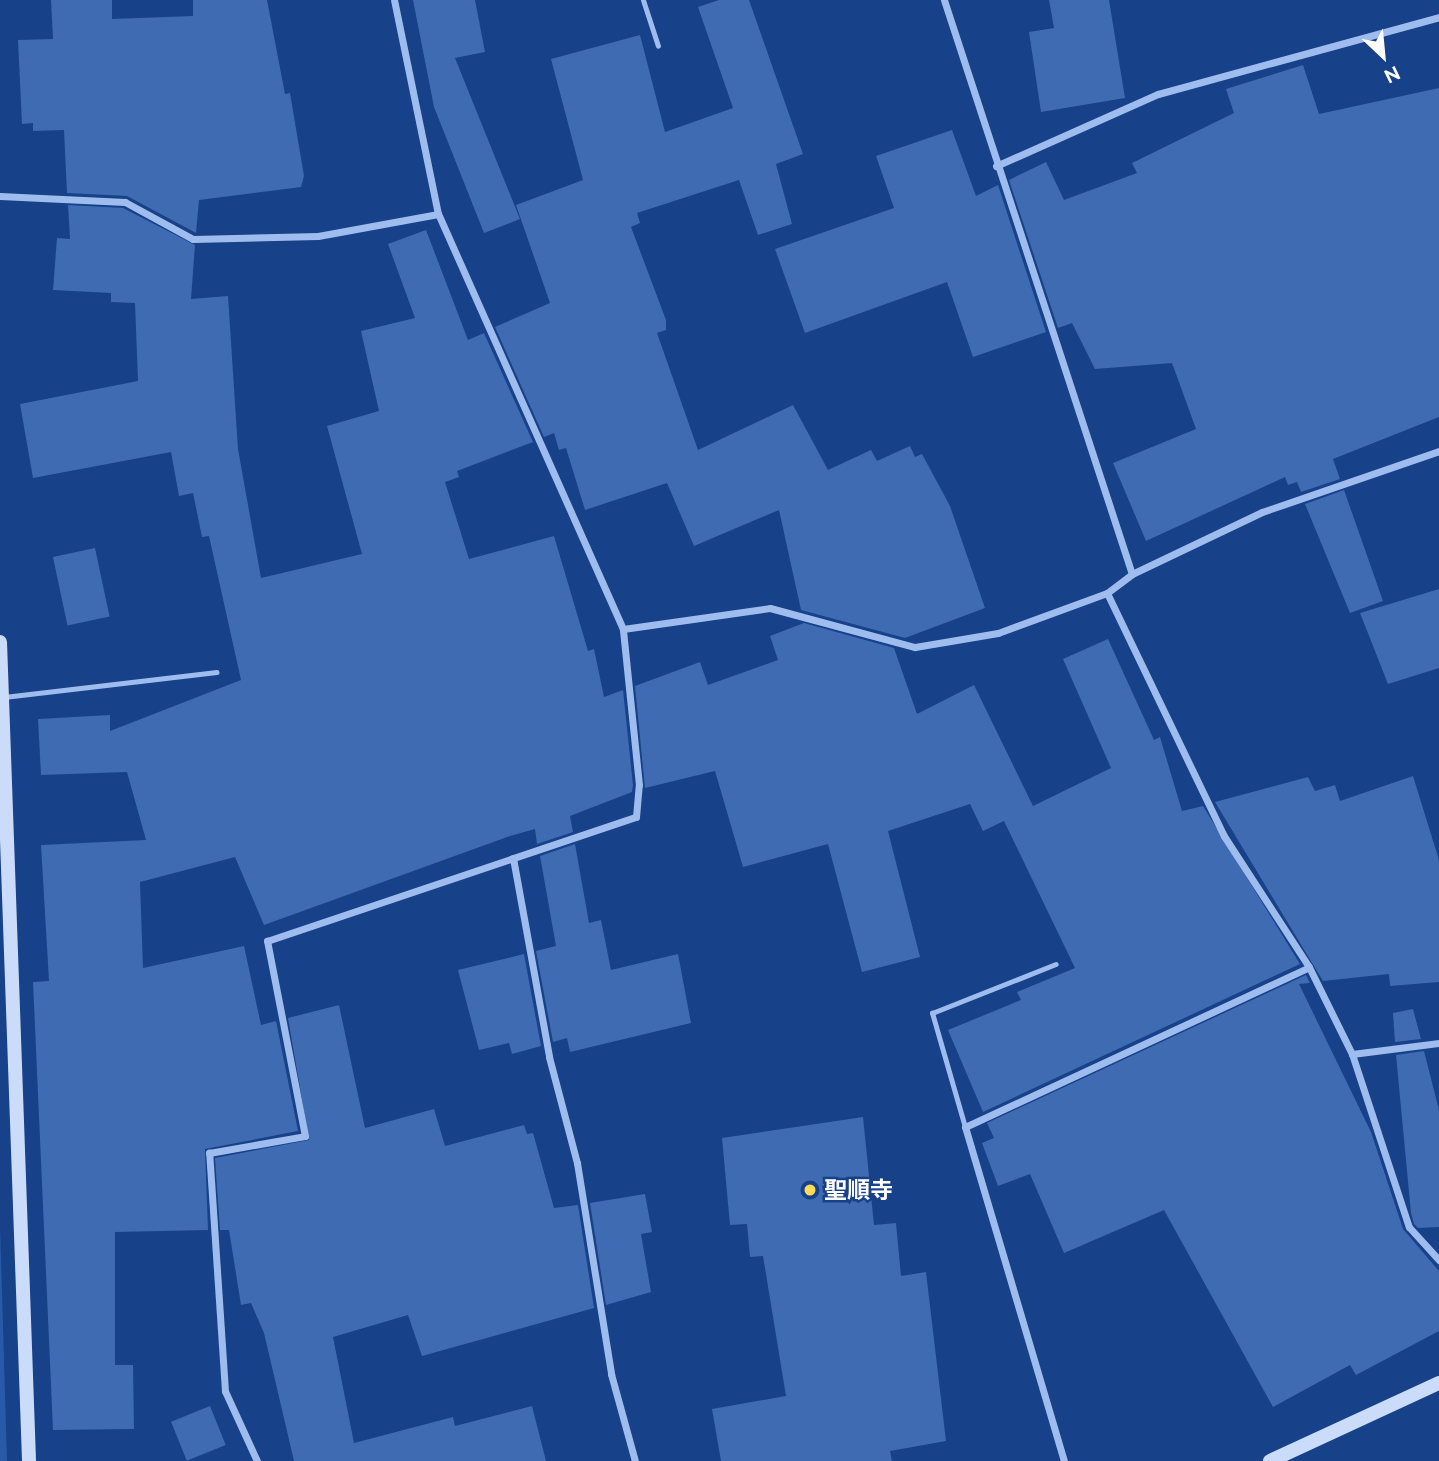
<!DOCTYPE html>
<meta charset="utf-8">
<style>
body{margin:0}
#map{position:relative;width:1439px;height:1461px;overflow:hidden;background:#174188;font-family:Raleway,"Noto Sans JP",sans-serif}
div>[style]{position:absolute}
.green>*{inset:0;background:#295aa7}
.building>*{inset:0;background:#3f6bb2;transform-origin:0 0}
.service>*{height:5px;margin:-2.5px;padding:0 2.5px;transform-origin:2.5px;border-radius:2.5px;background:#9ebdee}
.minor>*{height:7px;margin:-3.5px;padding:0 3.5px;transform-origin:3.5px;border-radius:3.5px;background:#9ebdee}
.secondary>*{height:14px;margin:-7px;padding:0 7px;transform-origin:7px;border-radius:7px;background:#cbdcfa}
.dots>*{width:19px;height:19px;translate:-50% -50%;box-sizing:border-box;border:4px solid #174188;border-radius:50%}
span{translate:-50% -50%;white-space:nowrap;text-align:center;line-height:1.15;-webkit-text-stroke:5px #174188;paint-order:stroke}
.poi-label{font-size:23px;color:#fff;font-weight:700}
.left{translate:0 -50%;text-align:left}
.north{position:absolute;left:1348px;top:21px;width:70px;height:70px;-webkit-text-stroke:5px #174188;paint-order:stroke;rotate:154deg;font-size:19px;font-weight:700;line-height:28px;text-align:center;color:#fff}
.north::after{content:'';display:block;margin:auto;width:24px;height:32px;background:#fff;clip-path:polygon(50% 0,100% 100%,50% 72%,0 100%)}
</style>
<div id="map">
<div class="green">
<div style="clip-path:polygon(0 1225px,7px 1461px,0 1461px)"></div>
</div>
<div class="building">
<div style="clip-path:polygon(51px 0,112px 0,112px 19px,193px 16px,193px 0,267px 0,285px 94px,290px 93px,304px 176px,301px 187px,199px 200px,196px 233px,127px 196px,67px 193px,64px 130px,33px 131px,33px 123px,22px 124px,18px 40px,53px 39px)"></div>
<div style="clip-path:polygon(413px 0,475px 0,485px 52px,455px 58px,520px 219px,484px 233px,434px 107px)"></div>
<div style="clip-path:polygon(719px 0,749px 0,803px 154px,776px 164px,792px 224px,758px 235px,739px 180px,637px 213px,640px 223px,631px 227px,666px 320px,666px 330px,657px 333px,698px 450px,793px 405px,828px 470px,871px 450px,877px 461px,910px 446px,915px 457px,922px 454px,950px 506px,985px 608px,905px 638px,801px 610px,779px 510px,694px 546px,667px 483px,585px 510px,566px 448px,559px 450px,554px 433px,544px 437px,495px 327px,550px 303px,516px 205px,583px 180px,551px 59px,640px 35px,665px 132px,733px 108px,698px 7px)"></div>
<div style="clip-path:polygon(1049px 0,1109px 0,1125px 98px,1041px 112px,1029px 32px,1054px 28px)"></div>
<div style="clip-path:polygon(1303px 65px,1319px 114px,1439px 88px,1439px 417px,1333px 459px,1340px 479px,1301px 492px,1297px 482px,1288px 485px,1285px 477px,1146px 541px,1113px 463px,1196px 429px,1172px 363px,1095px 369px,1072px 323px,1058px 328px,1009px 180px,1046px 162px,1064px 200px,1137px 173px,1132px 163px,1234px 113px,1226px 89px)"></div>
<div style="clip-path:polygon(952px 130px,976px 196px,998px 185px,1046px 332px,973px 357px,947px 282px,805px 333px,775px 249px,894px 208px,876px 156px)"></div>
<div style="clip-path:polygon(68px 205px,123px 208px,195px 245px,191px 299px,228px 296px,238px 449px,261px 578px,362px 554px,327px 426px,379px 411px,361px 331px,415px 318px,388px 244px,426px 230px,468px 340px,484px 333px,533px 442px,457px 471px,459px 477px,445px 482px,469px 559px,554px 536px,588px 651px,594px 649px,604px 697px,623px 690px,633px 785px,632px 792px,570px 816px,573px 832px,537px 844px,535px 829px,510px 836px,264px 925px,235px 857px,140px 882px,143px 968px,244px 946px,261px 1025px,276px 1021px,298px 1131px,205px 1149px,208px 1230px,115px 1232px,115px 1365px,133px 1365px,134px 1429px,53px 1430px,33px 982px,49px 981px,41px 845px,146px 840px,127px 772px,41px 775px,38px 719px,110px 715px,110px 731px,241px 680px,209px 536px,202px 537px,193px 493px,179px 496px,171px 452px,33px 478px,20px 404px,138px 381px,135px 303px,111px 302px,111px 293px,53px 290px,57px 238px,70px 239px)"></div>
<div style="clip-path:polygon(1344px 490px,1383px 601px,1350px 613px,1305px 504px)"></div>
<div style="left:95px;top:548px;width:70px;height:43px;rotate:78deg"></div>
<div style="clip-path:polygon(1439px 589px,1439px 668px,1388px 684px,1360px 613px)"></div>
<div style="clip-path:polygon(804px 623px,894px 648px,917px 714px,974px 685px,1033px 806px,1111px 768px,1063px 659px,1108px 639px,1154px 740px,1160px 737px,1182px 811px,1203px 806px,1300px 964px,983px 1112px,948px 1030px,1021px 1000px,1017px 992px,1075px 968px,1004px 821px,983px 831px,970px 804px,888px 831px,920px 957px,862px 972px,828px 844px,743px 867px,715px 771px,645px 788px,635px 686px,700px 662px,708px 685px,778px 660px,770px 636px)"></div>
<div style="clip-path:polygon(1413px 776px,1439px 860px,1439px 982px,1390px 986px,1389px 974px,1323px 981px,1215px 802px,1308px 777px,1315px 791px,1335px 785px,1340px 801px)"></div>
<div style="clip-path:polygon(575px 844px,589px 923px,601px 920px,611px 970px,678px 954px,691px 1023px,570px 1052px,567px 1038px,553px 1042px,536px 951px,556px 946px,540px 856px)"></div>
<div style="clip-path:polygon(524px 954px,541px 1046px,512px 1054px,509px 1043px,479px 1050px,458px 970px)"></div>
<div style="clip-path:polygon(1306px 975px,1310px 983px,1299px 984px,1371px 1132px,1403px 1229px,1439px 1271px,1439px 1331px,1356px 1375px,1350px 1365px,1273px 1407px,1164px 1210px,1064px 1253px,1030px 1174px,998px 1186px,982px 1143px,994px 1138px,987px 1123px)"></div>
<div style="clip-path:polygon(339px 1005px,365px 1128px,434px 1109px,445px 1146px,524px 1125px,527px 1134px,533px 1133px,554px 1208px,578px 1205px,594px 1308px,422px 1356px,408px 1315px,333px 1337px,354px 1443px,453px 1417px,455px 1426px,532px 1406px,546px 1461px,294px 1461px,264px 1333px,251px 1303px,241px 1305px,229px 1230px,220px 1230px,215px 1158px,309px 1140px,288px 1018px)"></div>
<div style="clip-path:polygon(1413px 1009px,1421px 1039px,1395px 1042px,1393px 1013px)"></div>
<div style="clip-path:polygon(1424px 1051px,1439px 1110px,1439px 1227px,1418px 1228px,1414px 1224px,1411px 1213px,1396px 1055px)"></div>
<div style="clip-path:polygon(863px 1117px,874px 1225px,896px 1223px,901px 1276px,926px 1272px,946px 1441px,890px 1451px,892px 1461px,721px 1461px,712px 1409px,786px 1396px,763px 1256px,750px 1257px,747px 1224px,730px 1225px,722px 1138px)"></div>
<div style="clip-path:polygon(645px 1194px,652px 1232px,641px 1234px,651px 1292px,606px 1305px,590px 1203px)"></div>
<div style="left:210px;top:1406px;width:42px;height:42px;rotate:68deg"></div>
</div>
<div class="service">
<div style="left:643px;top:0;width:48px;rotate:71.9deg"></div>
<div style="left:4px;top:697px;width:214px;rotate:-6.7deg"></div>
<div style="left:965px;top:1127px;width:119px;rotate:-106.1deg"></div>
<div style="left:932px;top:1013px;width:133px;rotate:-21.6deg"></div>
</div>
<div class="minor">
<div style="left:944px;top:0;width:604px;rotate:71.87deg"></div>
<div style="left:996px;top:166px;width:177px;rotate:-24deg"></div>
<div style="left:1158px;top:94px;width:291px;rotate:-15.3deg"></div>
<div style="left:0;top:196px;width:125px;rotate:2.7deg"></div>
<div style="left:125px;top:202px;width:77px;rotate:28.6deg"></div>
<div style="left:193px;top:239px;width:125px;rotate:-1.4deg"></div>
<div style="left:318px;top:236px;width:122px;rotate:-10.4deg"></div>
<div style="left:1107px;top:593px;width:270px;rotate:64.3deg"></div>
<div style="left:1224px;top:836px;width:156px;rotate:57deg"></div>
<div style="left:1309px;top:967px;width:97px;rotate:63.7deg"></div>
<div style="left:1352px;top:1054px;width:182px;rotate:71.8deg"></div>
<div style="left:1409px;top:1227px;width:45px;rotate:47.7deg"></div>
<div style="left:623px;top:629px;width:148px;rotate:-8.1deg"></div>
<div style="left:770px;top:608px;width:150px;rotate:15.1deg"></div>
<div style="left:915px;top:647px;width:84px;rotate:-9.6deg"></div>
<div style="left:998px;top:633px;width:116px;rotate:-20.2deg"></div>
<div style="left:1107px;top:593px;width:31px;rotate:-37deg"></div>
<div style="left:1132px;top:574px;width:144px;rotate:-25.5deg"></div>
<div style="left:1262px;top:512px;width:187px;rotate:-19deg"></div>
<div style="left:513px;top:858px;width:202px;rotate:79.7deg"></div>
<div style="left:549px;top:1057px;width:110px;rotate:75.2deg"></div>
<div style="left:577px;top:1163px;width:214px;rotate:80.8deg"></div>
<div style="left:611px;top:1374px;width:90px;rotate:74.6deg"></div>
<div style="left:1352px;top:1054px;width:88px;rotate:-7.2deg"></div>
<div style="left:257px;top:1461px;width:77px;rotate:-114.6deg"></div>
<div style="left:225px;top:1391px;width:239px;rotate:-93.8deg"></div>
<div style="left:209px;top:1153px;width:97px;rotate:-10deg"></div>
<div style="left:305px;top:1136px;width:199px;rotate:-101deg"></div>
<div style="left:267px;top:941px;width:389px;rotate:-18.6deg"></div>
<div style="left:636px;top:817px;width:32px;rotate:-85deg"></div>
<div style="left:639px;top:785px;width:157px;rotate:-95.9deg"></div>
<div style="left:623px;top:629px;width:454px;rotate:-114deg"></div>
<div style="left:438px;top:214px;width:218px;rotate:-101.6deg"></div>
<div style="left:1064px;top:1461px;width:348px;rotate:-106.5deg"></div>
<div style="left:965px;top:1127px;width:379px;rotate:-24.9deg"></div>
</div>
<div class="secondary">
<div style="left:0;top:642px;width:820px;rotate:87.97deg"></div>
<div style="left:1270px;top:1461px;width:186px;rotate:-24.8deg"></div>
</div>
<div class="dots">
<div style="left:810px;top:1190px;background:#ffda5b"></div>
</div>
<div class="poi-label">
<span class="left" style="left:824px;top:1190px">聖順寺</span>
</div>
<div class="north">N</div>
</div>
